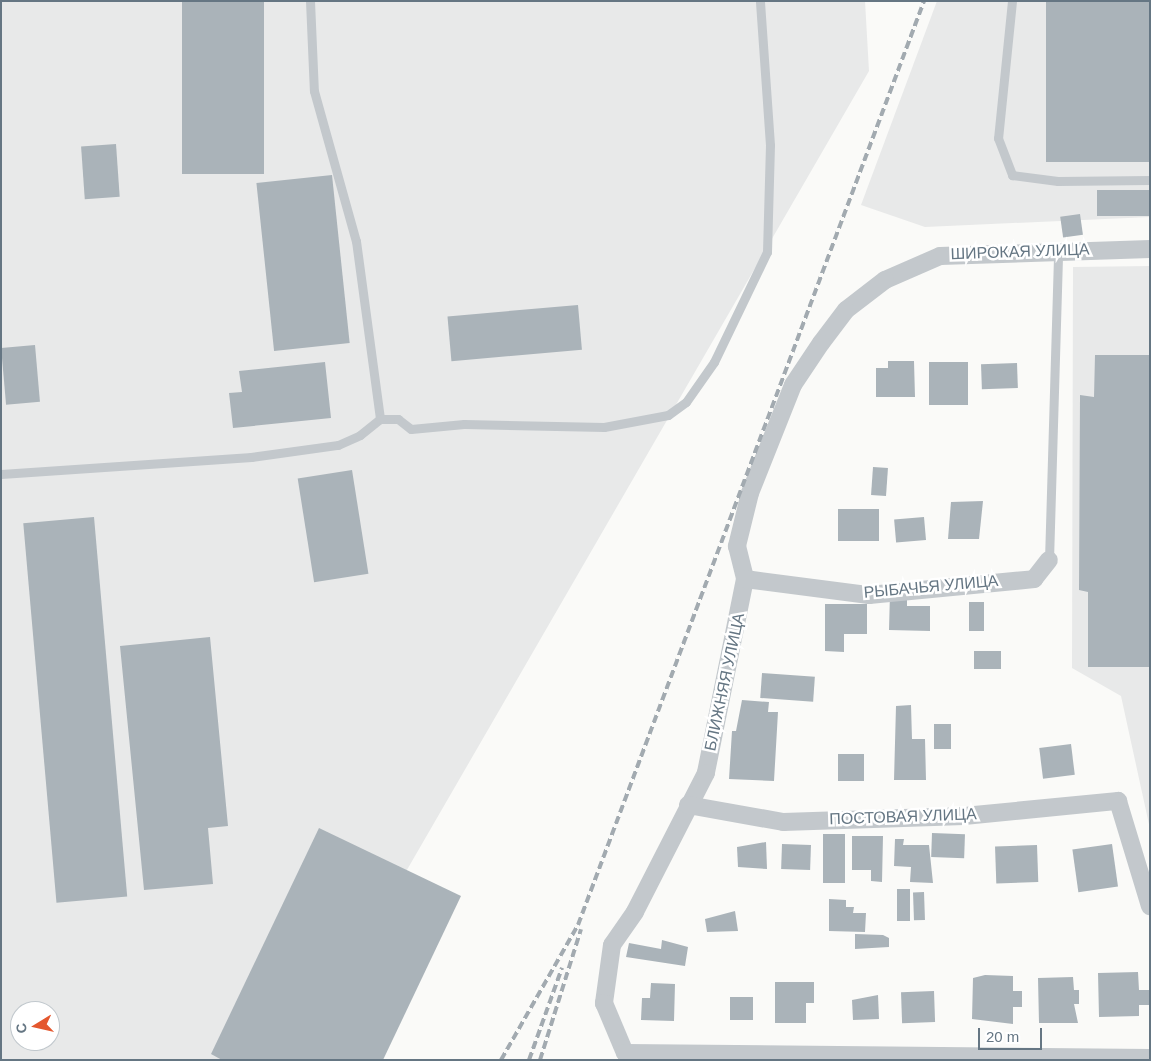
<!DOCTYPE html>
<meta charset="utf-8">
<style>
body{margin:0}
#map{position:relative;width:1151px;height:1061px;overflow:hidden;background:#fafaf8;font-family:Arial,sans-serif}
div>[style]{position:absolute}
.built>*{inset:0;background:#e8e9e9}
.building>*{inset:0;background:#aab3b9;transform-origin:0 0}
.service>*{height:9px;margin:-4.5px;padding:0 4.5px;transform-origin:4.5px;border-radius:4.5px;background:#c3c8cc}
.minor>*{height:18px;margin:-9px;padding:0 9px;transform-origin:9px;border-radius:9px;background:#c3c8cc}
.rail>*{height:4px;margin-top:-2px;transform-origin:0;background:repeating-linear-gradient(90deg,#a2aab0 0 8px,transparent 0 12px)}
span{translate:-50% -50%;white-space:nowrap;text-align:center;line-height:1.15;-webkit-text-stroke:5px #fff;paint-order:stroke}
.street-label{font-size:16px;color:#657683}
.frame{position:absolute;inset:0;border:2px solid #657683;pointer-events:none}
.north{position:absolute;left:10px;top:1001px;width:50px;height:50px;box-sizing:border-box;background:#fff;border:1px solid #c1c8cd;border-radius:50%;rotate:261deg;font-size:14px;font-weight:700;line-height:20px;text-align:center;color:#657683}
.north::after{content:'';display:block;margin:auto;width:18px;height:22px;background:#e4572e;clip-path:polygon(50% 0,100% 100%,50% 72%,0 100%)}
.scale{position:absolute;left:978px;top:1028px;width:64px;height:22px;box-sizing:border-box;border:2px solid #657683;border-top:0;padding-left:6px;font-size:15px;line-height:18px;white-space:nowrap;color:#657683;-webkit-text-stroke:4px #fff;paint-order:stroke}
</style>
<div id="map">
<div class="built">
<div style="clip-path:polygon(evenodd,1px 1px,865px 1px,869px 71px,297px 1060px,1px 1060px,1px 1px,20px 1011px,50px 1011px,50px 1041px,20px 1041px,20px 1011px)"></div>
<div style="clip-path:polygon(937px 1px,1150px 1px,1150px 217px,925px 227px,861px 205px)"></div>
<div style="clip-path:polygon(1150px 266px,1150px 829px,1121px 696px,1072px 668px,1073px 267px)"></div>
</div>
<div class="building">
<div style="left:182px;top:1px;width:82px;height:173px"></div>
<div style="left:1046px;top:1px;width:104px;height:161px"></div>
<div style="left:116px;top:144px;width:53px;height:35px;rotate:86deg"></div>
<div style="left:332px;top:175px;width:169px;height:76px;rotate:84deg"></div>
<div style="left:1150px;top:190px;width:26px;height:53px;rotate:90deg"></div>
<div style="left:1080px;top:214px;width:21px;height:20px;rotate:82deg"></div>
<div style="left:578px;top:305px;width:45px;height:131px;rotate:85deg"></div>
<div style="left:35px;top:345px;width:57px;height:34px;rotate:85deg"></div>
<div style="clip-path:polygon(1095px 355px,1150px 355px,1150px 667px,1088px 667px,1088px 592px,1079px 590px,1080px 395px,1094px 397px)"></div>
<div style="clip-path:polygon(888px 361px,914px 361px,915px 397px,876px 397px,876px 368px,888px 368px)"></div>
<div style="clip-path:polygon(325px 362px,331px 418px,233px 428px,229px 393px,242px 392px,239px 371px)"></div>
<div style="left:929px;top:362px;width:39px;height:43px"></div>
<div style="left:1017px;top:363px;width:25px;height:36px;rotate:88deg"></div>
<div style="left:873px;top:467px;width:15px;height:28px;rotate:4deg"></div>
<div style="left:352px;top:470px;width:105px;height:55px;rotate:81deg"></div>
<div style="clip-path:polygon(983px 501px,979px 539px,948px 539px,951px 502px)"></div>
<div style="left:838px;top:509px;width:41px;height:32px"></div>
<div style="left:94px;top:517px;width:381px;height:71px;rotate:85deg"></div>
<div style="left:924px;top:517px;width:23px;height:30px;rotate:85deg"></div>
<div style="clip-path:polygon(890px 593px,907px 593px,907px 606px,930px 606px,930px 631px,889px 630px)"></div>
<div style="left:969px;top:602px;width:15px;height:29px"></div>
<div style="clip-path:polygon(825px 604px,867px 604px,867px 634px,844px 634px,844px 652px,825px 651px)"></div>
<div style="clip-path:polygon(210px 637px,228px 826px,208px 828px,213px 884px,144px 890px,120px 646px)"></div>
<div style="left:974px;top:651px;width:27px;height:18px"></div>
<div style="left:762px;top:673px;width:53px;height:25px;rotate:4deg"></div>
<div style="clip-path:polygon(742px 700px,769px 702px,768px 712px,778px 712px,774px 781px,729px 779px,732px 731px,736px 731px)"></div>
<div style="clip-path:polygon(911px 705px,912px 739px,925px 739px,926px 780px,894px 780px,896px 706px)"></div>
<div style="left:934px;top:724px;width:17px;height:25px"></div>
<div style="left:1071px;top:744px;width:31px;height:32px;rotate:83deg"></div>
<div style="left:838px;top:754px;width:26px;height:27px"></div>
<div style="clip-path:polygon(319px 828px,461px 896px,383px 1060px,222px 1060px,211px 1054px)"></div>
<div style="left:932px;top:833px;width:33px;height:24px;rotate:2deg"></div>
<div style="left:823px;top:834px;width:22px;height:49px"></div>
<div style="clip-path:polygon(852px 836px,883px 836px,882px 882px,871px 881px,871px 870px,852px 870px)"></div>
<div style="clip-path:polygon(895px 839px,904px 839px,903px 845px,929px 845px,933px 883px,910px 882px,911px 867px,894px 866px)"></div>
<div style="clip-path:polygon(766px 842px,767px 869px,738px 867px,737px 847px)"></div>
<div style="left:782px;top:844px;width:29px;height:25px;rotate:2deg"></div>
<div style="left:1112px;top:844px;width:43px;height:40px;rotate:82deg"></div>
<div style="left:1037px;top:845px;width:37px;height:42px;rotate:88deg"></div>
<div style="left:897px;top:889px;width:13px;height:32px"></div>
<div style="left:924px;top:892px;width:28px;height:11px;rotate:88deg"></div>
<div style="clip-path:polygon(829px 899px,846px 900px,846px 907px,854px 907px,853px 913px,866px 913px,865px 932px,829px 931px)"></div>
<div style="clip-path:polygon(735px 911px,738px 931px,707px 932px,705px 919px)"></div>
<div style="clip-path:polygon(855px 934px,883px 935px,889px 938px,889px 947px,855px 949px)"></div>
<div style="clip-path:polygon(662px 940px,688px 947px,685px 966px,626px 957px,629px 943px,661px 949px)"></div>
<div style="clip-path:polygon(1138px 972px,1139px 990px,1150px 990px,1150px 1005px,1139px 1005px,1139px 1016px,1099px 1017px,1098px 973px)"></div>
<div style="clip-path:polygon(985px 975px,1013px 976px,1013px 991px,1022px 991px,1022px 1007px,1013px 1007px,1013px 1024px,972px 1019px,973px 978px)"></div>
<div style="clip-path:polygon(1073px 977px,1074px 990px,1079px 990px,1079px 1004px,1074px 1004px,1078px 1023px,1039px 1023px,1038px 978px)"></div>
<div style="clip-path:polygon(775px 982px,814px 982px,814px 1003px,806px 1003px,806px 1023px,775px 1023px)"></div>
<div style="clip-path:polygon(651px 983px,675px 984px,674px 1021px,641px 1020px,642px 998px,650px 998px)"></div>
<div style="left:934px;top:991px;width:31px;height:33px;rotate:88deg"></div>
<div style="clip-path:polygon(878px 995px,879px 1019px,853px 1020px,852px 1000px)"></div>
<div style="left:753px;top:997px;width:23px;height:23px;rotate:90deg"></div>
</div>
<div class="service">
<div style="left:310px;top:1px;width:90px;rotate:87.5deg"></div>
<div style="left:314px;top:91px;width:156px;rotate:74.4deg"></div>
<div style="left:356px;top:241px;width:180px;rotate:82.3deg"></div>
<div style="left:1012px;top:1px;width:138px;rotate:95.8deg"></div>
<div style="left:998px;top:138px;width:40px;rotate:69deg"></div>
<div style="left:1012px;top:175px;width:46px;rotate:7.4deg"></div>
<div style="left:1058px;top:181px;width:92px;rotate:-0.6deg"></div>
<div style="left:1px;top:474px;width:251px;rotate:-3.9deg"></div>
<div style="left:251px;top:457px;width:88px;rotate:-7.9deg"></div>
<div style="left:338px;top:445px;width:24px;rotate:-24deg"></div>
<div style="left:360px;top:435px;width:26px;rotate:-39deg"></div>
<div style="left:380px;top:419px;width:18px"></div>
<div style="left:398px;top:419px;width:16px;rotate:38deg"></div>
<div style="left:411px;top:429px;width:53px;rotate:-5.4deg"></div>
<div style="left:464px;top:424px;width:140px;rotate:1.2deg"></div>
<div style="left:604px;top:427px;width:65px;rotate:-10.6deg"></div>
<div style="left:668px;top:415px;width:22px;rotate:-36deg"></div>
<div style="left:686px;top:402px;width:49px;rotate:-55deg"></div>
<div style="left:714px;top:362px;width:122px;rotate:-64.3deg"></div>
<div style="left:767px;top:252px;width:107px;rotate:-88.4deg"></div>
<div style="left:770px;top:145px;width:144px;rotate:-94deg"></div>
<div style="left:1049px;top:560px;width:309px;rotate:-88.3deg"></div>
</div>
<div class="minor">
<div style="left:1150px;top:249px;width:210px;rotate:178.1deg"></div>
<div style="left:940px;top:256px;width:60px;rotate:156.4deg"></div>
<div style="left:885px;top:280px;width:49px;rotate:142.4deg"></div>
<div style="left:846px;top:310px;width:41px;rotate:127.1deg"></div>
<div style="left:821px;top:343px;width:50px;rotate:123.7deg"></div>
<div style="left:793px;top:385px;width:116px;rotate:111.7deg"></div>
<div style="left:750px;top:493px;width:55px;rotate:103.8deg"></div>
<div style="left:737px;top:546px;width:34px;rotate:76deg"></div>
<div style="left:745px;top:579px;width:198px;rotate:101.4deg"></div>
<div style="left:706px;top:773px;width:156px;rotate:117.1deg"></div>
<div style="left:635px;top:912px;width:40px;rotate:124.9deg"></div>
<div style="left:612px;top:945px;width:59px;rotate:97.9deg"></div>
<div style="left:604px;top:1003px;width:54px;rotate:67.2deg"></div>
<div style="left:625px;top:1053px;width:525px;rotate:0.55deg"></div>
<div style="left:745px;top:579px;width:125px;rotate:7.4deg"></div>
<div style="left:869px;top:595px;width:166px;rotate:-5.5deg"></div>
<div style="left:1034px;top:579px;width:24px;rotate:-52deg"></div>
<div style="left:688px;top:805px;width:97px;rotate:10.1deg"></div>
<div style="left:783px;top:822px;width:181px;rotate:-1.9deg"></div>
<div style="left:964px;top:816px;width:155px;rotate:-5.6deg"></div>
<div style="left:1118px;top:801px;width:110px;rotate:73.1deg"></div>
</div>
<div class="rail">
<div style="left:501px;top:1060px;width:155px;rotate:-60.3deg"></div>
<div style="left:578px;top:925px;width:987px;rotate:-69.47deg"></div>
<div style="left:529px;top:1060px;width:98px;rotate:-70.3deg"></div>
<div style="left:540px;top:1060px;width:137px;rotate:-72.6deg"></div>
</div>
<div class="street-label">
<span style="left:1020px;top:252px;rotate:-2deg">ШИРОКАЯ УЛИЦА</span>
<span style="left:931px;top:587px;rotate:-5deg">РЫБАЧЬЯ УЛИЦА</span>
<span style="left:725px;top:682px;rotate:-78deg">БЛИЖНЯЯ УЛИЦА</span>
<span style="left:903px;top:817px;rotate:-2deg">ПОСТОВАЯ УЛИЦА</span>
</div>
<div class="frame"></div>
<div class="north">С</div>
<div class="scale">20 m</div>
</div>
